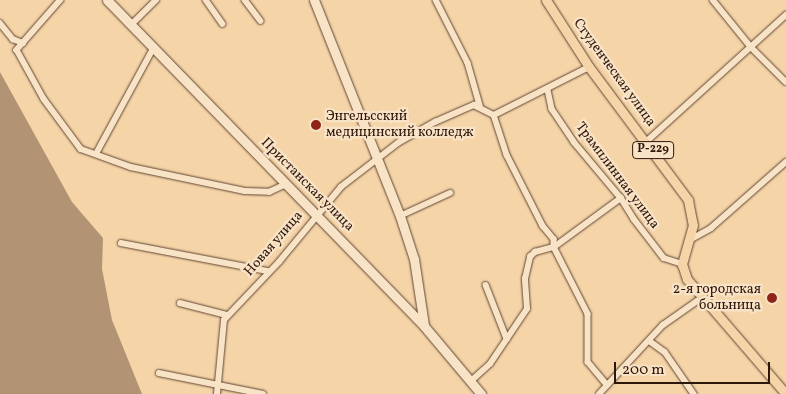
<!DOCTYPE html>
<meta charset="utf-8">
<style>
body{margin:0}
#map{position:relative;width:786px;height:394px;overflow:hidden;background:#f5d4a8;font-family:Vollkorn,serif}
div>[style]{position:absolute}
.water>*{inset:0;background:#b29373}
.roads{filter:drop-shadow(0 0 1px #604632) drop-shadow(0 0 1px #604632)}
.street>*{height:5.5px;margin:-2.75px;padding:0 2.75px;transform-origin:2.75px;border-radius:2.75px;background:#f8e3c6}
.secondary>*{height:9px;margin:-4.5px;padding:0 4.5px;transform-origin:4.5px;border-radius:4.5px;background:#f8e3c6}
.primary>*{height:9px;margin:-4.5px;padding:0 4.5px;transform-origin:4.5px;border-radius:4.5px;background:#f5d4a8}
.dots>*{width:14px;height:14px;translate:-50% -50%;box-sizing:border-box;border:2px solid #f8e3c6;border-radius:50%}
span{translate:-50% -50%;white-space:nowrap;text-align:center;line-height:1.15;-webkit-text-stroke:4.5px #f8e3c6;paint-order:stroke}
.shield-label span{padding:1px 4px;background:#f8e3c6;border:1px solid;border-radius:4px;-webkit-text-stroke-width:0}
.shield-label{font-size:12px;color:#2f160b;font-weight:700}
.street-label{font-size:14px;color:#2f160b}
.poi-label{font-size:14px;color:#2f160b}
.left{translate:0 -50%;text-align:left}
.right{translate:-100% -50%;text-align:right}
.scale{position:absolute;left:614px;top:362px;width:156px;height:22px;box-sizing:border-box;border:2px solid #2f160b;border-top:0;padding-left:6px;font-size:15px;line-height:18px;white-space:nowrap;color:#2f160b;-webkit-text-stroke:4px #f8e3c6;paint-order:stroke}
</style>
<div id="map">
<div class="water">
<div style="clip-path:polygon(0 72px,72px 202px,103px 238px,102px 269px,112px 320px,142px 394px,0 394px)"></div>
</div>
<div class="roads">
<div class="street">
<div style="left:61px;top:0;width:67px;rotate:131.3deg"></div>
<div style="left:17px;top:50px;width:56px;rotate:61.1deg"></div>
<div style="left:44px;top:99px;width:62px;rotate:53.5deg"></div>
<div style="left:81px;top:149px;width:53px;rotate:19.8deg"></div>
<div style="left:131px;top:167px;width:116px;rotate:11.9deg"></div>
<div style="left:245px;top:191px;width:24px;rotate:2deg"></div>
<div style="left:269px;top:192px;width:19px;rotate:-25deg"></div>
<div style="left:206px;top:0;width:29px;rotate:55deg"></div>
<div style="left:245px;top:0;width:26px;rotate:53deg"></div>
<div style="left:436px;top:0;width:71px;rotate:63.1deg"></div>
<div style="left:468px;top:63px;width:44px;rotate:74.1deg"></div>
<div style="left:713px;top:0;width:60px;rotate:51deg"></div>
<div style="left:751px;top:47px;width:49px;rotate:45deg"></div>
<div style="left:0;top:23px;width:21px;rotate:51deg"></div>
<div style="left:13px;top:39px;width:11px;rotate:22deg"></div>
<div style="left:132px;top:24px;width:34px;rotate:-45deg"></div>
<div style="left:548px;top:90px;width:19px;rotate:78deg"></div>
<div style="left:552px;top:109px;width:40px;rotate:56deg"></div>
<div style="left:574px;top:142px;width:73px;rotate:50deg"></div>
<div style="left:621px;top:198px;width:25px;rotate:58deg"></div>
<div style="left:634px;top:219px;width:49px;rotate:52.4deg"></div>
<div style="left:664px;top:258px;width:19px;rotate:18deg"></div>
<div style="left:494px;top:115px;width:42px;rotate:72deg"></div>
<div style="left:507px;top:155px;width:80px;rotate:63.1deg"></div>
<div style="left:543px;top:226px;width:17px;rotate:50deg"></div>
<div style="left:554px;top:239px;width:8px;rotate:90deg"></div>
<div style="left:554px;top:247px;width:75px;rotate:63.1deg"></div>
<div style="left:588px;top:314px;width:48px;rotate:90deg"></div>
<div style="left:588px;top:362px;width:30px;rotate:50deg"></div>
<div style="left:647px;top:141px;width:188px;rotate:-42.2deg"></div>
<div style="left:97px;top:152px;width:119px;rotate:-61.5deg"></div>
<div style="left:400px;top:216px;width:55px;rotate:-24.7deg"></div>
<div style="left:688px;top:241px;width:26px;rotate:-29deg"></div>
<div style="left:711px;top:228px;width:100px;rotate:-41.3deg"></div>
<div style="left:121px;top:243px;width:150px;rotate:10.8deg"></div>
<div style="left:486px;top:285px;width:58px;rotate:68.7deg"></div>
<div style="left:180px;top:303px;width:49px;rotate:14.3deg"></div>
<div style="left:651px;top:342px;width:17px;rotate:36deg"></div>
<div style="left:665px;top:352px;width:51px;rotate:55.4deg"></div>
<div style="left:159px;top:373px;width:106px;rotate:11.4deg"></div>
<div style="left:471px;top:381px;width:25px;rotate:-42deg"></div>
<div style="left:490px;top:364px;width:66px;rotate:-56.1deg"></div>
<div style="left:527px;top:309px;width:30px;rotate:-94deg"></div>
<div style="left:525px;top:279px;width:23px;rotate:-77deg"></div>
<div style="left:530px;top:257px;width:7px;rotate:-45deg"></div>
<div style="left:535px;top:252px;width:20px;rotate:-15deg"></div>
<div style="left:554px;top:247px;width:83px;rotate:-36.2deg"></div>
<div style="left:217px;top:394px;width:74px;rotate:-84.6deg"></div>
<div style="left:224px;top:320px;width:80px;rotate:-46.5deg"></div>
<div style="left:279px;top:262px;width:97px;rotate:-50.4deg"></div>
<div style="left:341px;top:187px;width:72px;rotate:-37.7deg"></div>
<div style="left:398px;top:143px;width:43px;rotate:-29.6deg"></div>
<div style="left:435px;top:122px;width:43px;rotate:-23.6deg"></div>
<div style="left:474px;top:105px;width:22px;rotate:27deg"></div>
<div style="left:494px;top:115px;width:106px;rotate:-26.8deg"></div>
<div style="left:599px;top:394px;width:94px;rotate:-47.2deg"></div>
<div style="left:663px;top:325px;width:49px;rotate:-35deg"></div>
</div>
<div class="secondary">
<div style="left:107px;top:0;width:455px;rotate:45.8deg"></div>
<div style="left:424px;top:326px;width:89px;rotate:50deg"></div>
<div style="left:314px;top:0;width:232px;rotate:68.3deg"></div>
<div style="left:400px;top:216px;width:45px;rotate:72deg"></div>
<div style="left:414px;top:259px;width:67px;rotate:81.4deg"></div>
</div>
<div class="primary">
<div style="left:546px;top:0;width:80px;rotate:57.3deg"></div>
<div style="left:589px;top:67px;width:166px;rotate:53.3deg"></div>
<div style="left:688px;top:200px;width:25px;rotate:79deg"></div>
<div style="left:693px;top:225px;width:41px;rotate:105.8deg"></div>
<div style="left:682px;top:264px;width:16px;rotate:72deg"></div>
<div style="left:687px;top:279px;width:152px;rotate:49.3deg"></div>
</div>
</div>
<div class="dots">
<div style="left:316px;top:125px;background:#8f2418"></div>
<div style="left:772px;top:298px;background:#8f2418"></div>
</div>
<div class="shield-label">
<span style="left:653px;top:150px">Р-229</span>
</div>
<div class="street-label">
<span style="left:614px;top:73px;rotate:54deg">Студенческая улица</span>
<span style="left:617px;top:176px;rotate:53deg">Трамплинная улица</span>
<span style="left:307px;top:185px;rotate:45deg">Пристанская улица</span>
<span style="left:274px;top:244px;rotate:-49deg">Новая улица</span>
</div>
<div class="poi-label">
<span class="left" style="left:326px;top:125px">Энгельсский<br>медицинский колледж</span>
<span class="right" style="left:761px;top:298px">2-я городская<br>больница</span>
</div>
<div class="scale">200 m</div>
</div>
